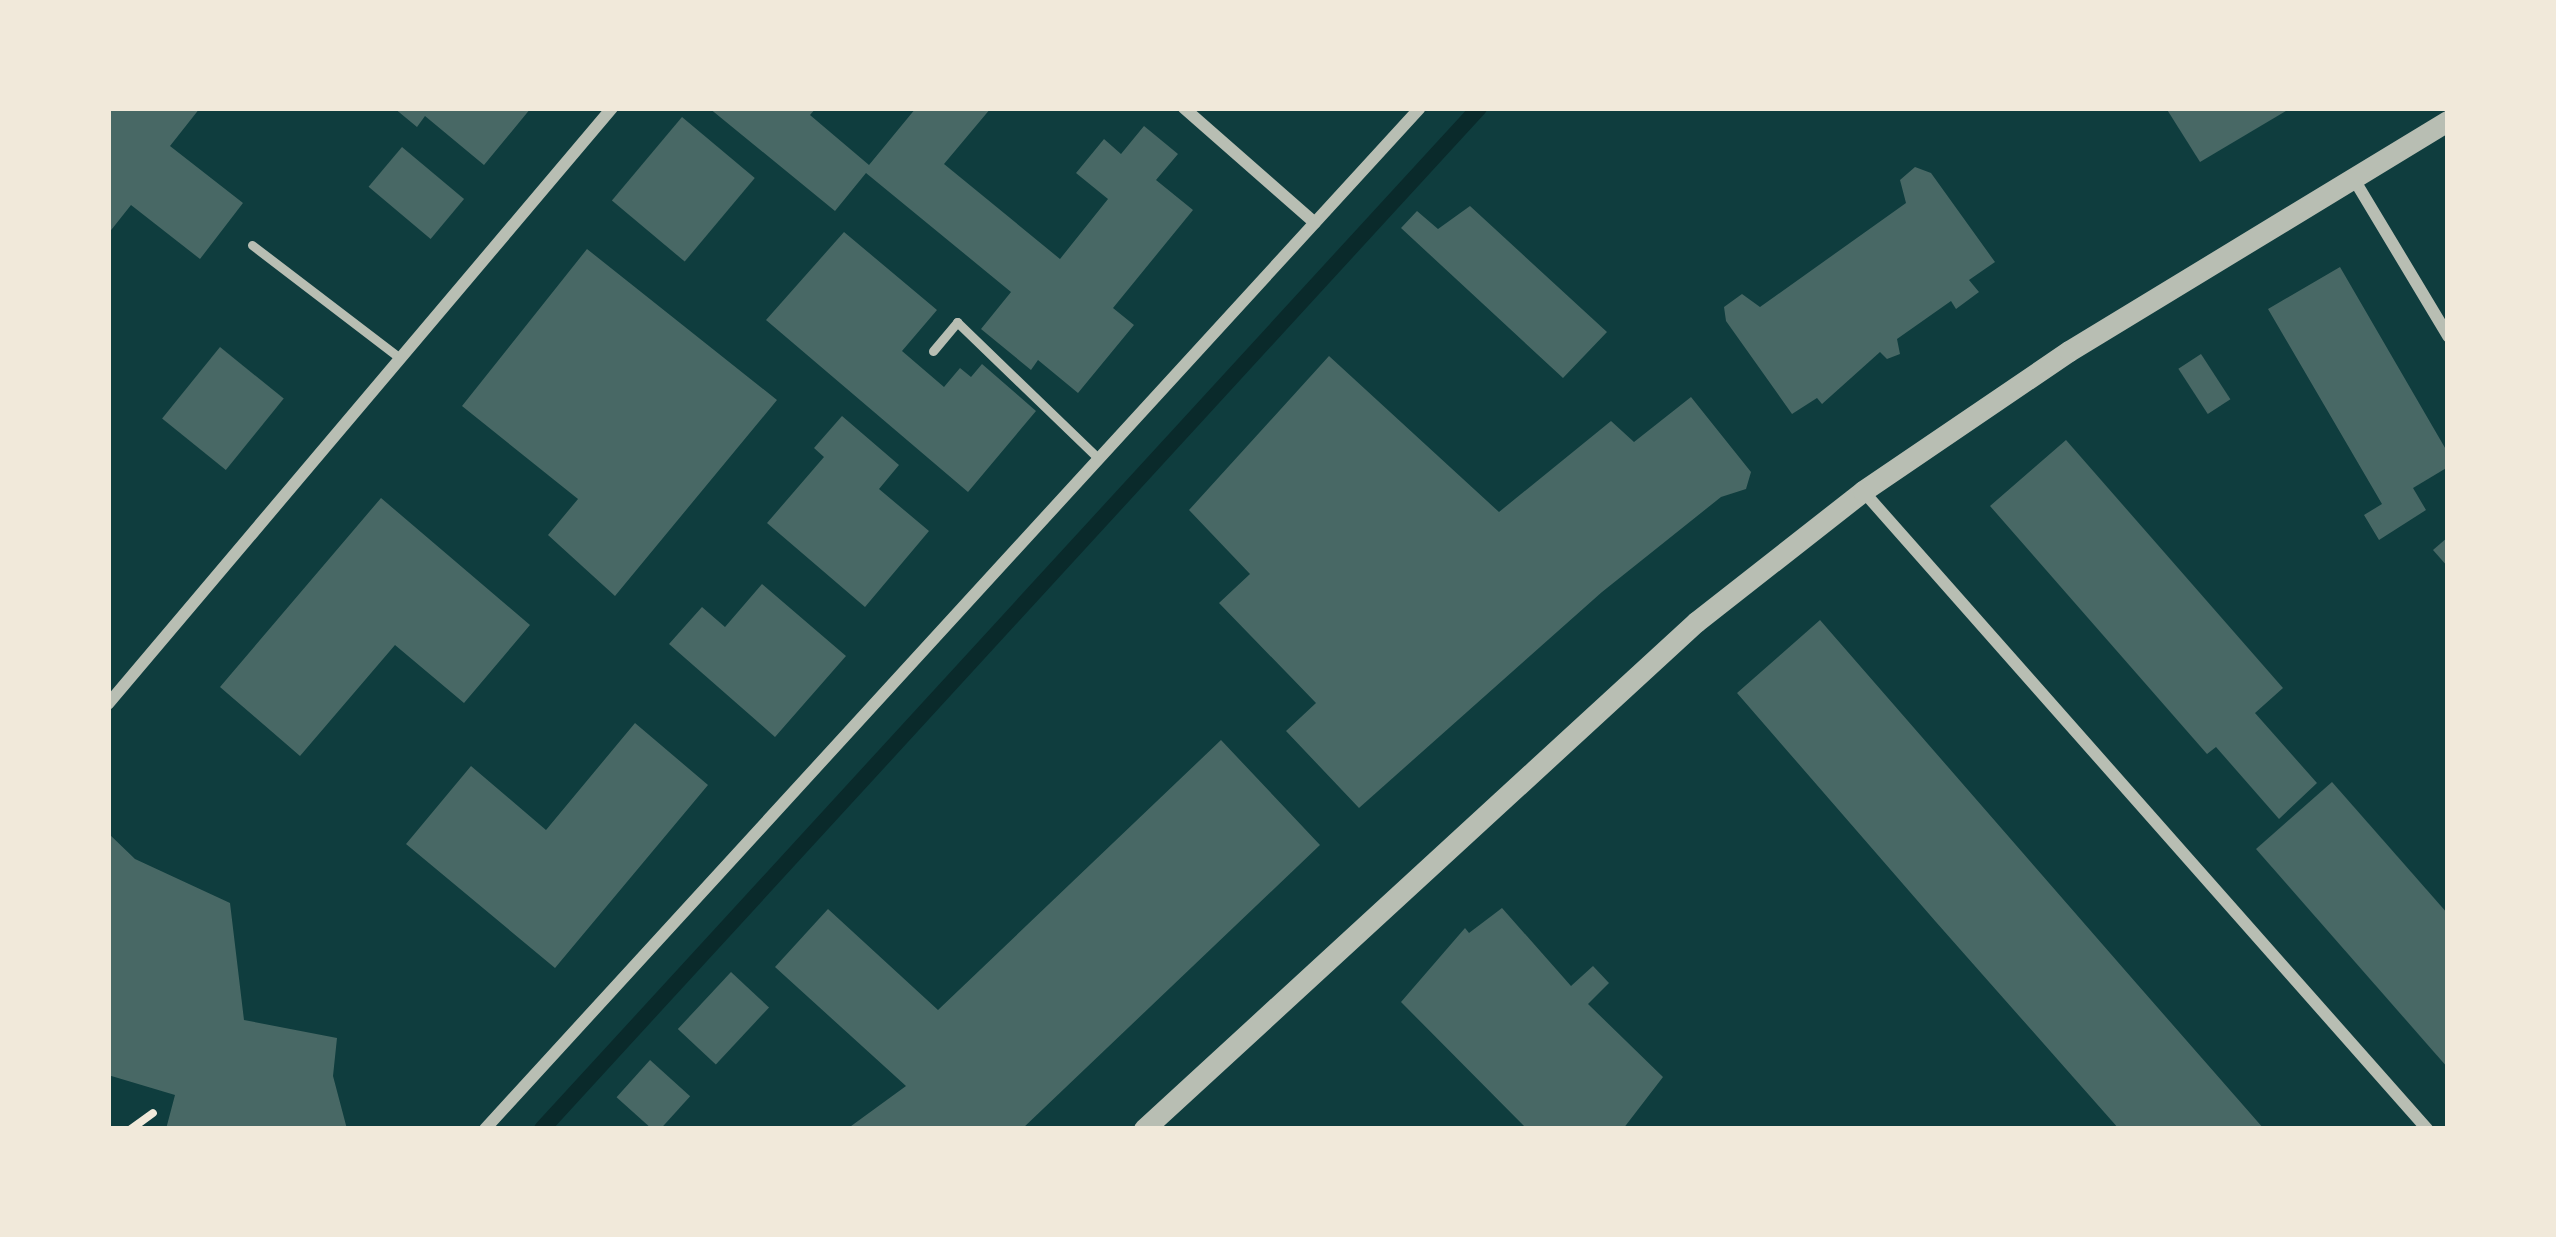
<!DOCTYPE html>
<style>
body{margin:0}
#map{position:relative;width:2556px;height:1237px;overflow:hidden;background:#0f3d3e;font-family:Merriweather,serif}
div>[style]{position:absolute}
.stream>*{height:16px;margin:-8px;padding:0 8px;transform-origin:8px;border-radius:8px;background:#0a2a2b}
.building>*{inset:0;background:#486865;transform-origin:0 0}
.path>*{height:8px;margin:-4px;padding:0 4px;transform-origin:4px;border-radius:4px;background:#f1e9da}
.service>*{height:9px;margin:-4.5px;padding:0 4.5px;transform-origin:4.5px;border-radius:4.5px;background:#b8beb3}
.minor>*{height:12px;margin:-6px;padding:0 6px;transform-origin:6px;border-radius:6px;background:#b8beb3}
.tertiary>*{height:21px;margin:-10.5px;padding:0 10.5px;transform-origin:10.5px;border-radius:10.5px;background:#b8beb3}
span{translate:-50% -50%;white-space:nowrap;text-align:center;line-height:1.15;-webkit-text-stroke:9px #f1e9da;paint-order:stroke}
.frame{position:absolute;inset:0;border:111px solid #f1e9da;pointer-events:none}
</style>
<div id="map">
<div class="stream">
<div style="left:542px;top:1129px;width:1386px;rotate:-47.46deg"></div>
</div>
<div class="building">
<div style="clip-path:polygon(108px 108px,200px 108px,170px 146px,243px 203px,200px 259px,131px 205px,108px 234px)"></div>
<div style="clip-path:polygon(394px 108px,531px 108px,484px 165px,425px 116px,417px 127px)"></div>
<div style="clip-path:polygon(709px 108px,816px 108px,810px 115px,869px 165px,916px 108px,991px 108px,944px 164px,1060px 259px,1108px 199px,1076px 173px,1104px 139px,1121px 154px,1144px 126px,1178px 154px,1156px 180px,1193px 210px,1113px 308px,1134px 325px,1078px 393px,1038px 360px,1031px 370px,981px 329px,1011px 292px,866px 173px,835px 211px)"></div>
<div style="clip-path:polygon(2166px 108px,2291px 108px,2200px 162px)"></div>
<div style="left:682px;top:117px;width:95px;height:109px;rotate:40deg"></div>
<div style="left:402px;top:147px;width:81px;height:52px;rotate:40deg"></div>
<div style="clip-path:polygon(1915px 167px,1931px 173px,1995px 262px,1969px 280px,1979px 292px,1956px 309px,1951px 301px,1897px 339px,1900px 354px,1887px 359px,1880px 352px,1822px 404px,1817px 398px,1792px 414px,1726px 321px,1724px 307px,1742px 294px,1760px 307px,1906px 203px,1900px 180px)"></div>
<div style="clip-path:polygon(1470px 206px,1607px 332px,1563px 378px,1401px 228px,1417px 211px,1438px 229px)"></div>
<div style="clip-path:polygon(844px 232px,937px 310px,902px 351px,944px 387px,960px 368px,971px 377px,982px 364px,1036px 411px,968px 492px,766px 320px)"></div>
<div style="clip-path:polygon(587px 249px,777px 400px,615px 596px,548px 535px,578px 499px,462px 406px)"></div>
<div style="clip-path:polygon(2340px 267px,2448px 453px,2448px 467px,2413px 488px,2426px 510px,2379px 540px,2364px 515px,2382px 504px,2268px 309px)"></div>
<div style="left:220px;top:347px;width:82px;height:92px;rotate:39deg"></div>
<div style="left:2201px;top:354px;width:54px;height:27px;rotate:57deg"></div>
<div style="clip-path:polygon(1329px 356px,1499px 512px,1611px 421px,1634px 442px,1691px 397px,1751px 472px,1746px 489px,1721px 497px,1602px 592px,1359px 808px,1286px 731px,1316px 703px,1219px 603px,1250px 574px,1189px 510px)"></div>
<div style="clip-path:polygon(842px 416px,899px 465px,879px 489px,929px 531px,865px 607px,767px 523px,824px 457px,814px 448px)"></div>
<div style="clip-path:polygon(2066px 440px,2283px 688px,2255px 713px,2317px 783px,2279px 819px,2216px 747px,2207px 754px,1990px 506px)"></div>
<div style="clip-path:polygon(381px 498px,530px 625px,464px 703px,395px 645px,300px 756px,220px 687px)"></div>
<div style="clip-path:polygon(2448px 537px,2448px 567px,2433px 550px)"></div>
<div style="clip-path:polygon(762px 584px,846px 656px,775px 737px,669px 644px,702px 607px,725px 627px)"></div>
<div style="clip-path:polygon(1820px 620px,2137px 984px,2264px 1129px,2119px 1129px,1936px 922px,1737px 693px)"></div>
<div style="clip-path:polygon(635px 723px,708px 785px,555px 968px,406px 844px,471px 766px,546px 830px)"></div>
<div style="clip-path:polygon(1221px 740px,1320px 845px,1022px 1129px,847px 1129px,906px 1086px,775px 967px,828px 909px,938px 1010px)"></div>
<div style="clip-path:polygon(2332px 782px,2448px 914px,2448px 1068px,2256px 849px)"></div>
<div style="clip-path:polygon(108px 833px,135px 859px,230px 903px,244px 1020px,337px 1038px,333px 1076px,347px 1129px,166px 1129px,175px 1095px,108px 1075px)"></div>
<div style="clip-path:polygon(1502px 908px,1571px 986px,1593px 966px,1609px 983px,1588px 1004px,1663px 1077px,1623px 1129px,1527px 1129px,1401px 1002px,1465px 928px,1469px 933px)"></div>
<div style="left:731px;top:972px;width:52px;height:78px;rotate:43deg"></div>
<div style="left:650px;top:1060px;width:54px;height:50px;rotate:42deg"></div>
</div>
<div class="path">
<div style="left:131px;top:1129px;width:27px;rotate:-36deg"></div>
</div>
<div class="service">
<div style="left:252px;top:245px;width:183px;rotate:37.4deg"></div>
<div style="left:933px;top:351px;width:38px;rotate:-50deg"></div>
<div style="left:957px;top:322px;width:197px;rotate:44deg"></div>
</div>
<div class="minor">
<div style="left:1184px;top:108px;width:174px;rotate:41.3deg"></div>
<div style="left:2352px;top:176px;width:187px;rotate:59deg"></div>
<div style="left:1863px;top:491px;width:852px;rotate:48.52deg"></div>
<div style="left:108px;top:704px;width:781px;rotate:-49.78deg"></div>
<div style="left:485px;top:1129px;width:1384px;rotate:-47.52deg"></div>
</div>
<div class="tertiary">
<div style="left:1144px;top:1129px;width:750px;rotate:-42.57deg"></div>
<div style="left:1696px;top:622px;width:212px;rotate:-38.1deg"></div>
<div style="left:1863px;top:491px;width:249px;rotate:-34.2deg"></div>
<div style="left:2069px;top:351px;width:443px;rotate:-31.3deg"></div>
</div>
<div class="frame"></div>
</div>
